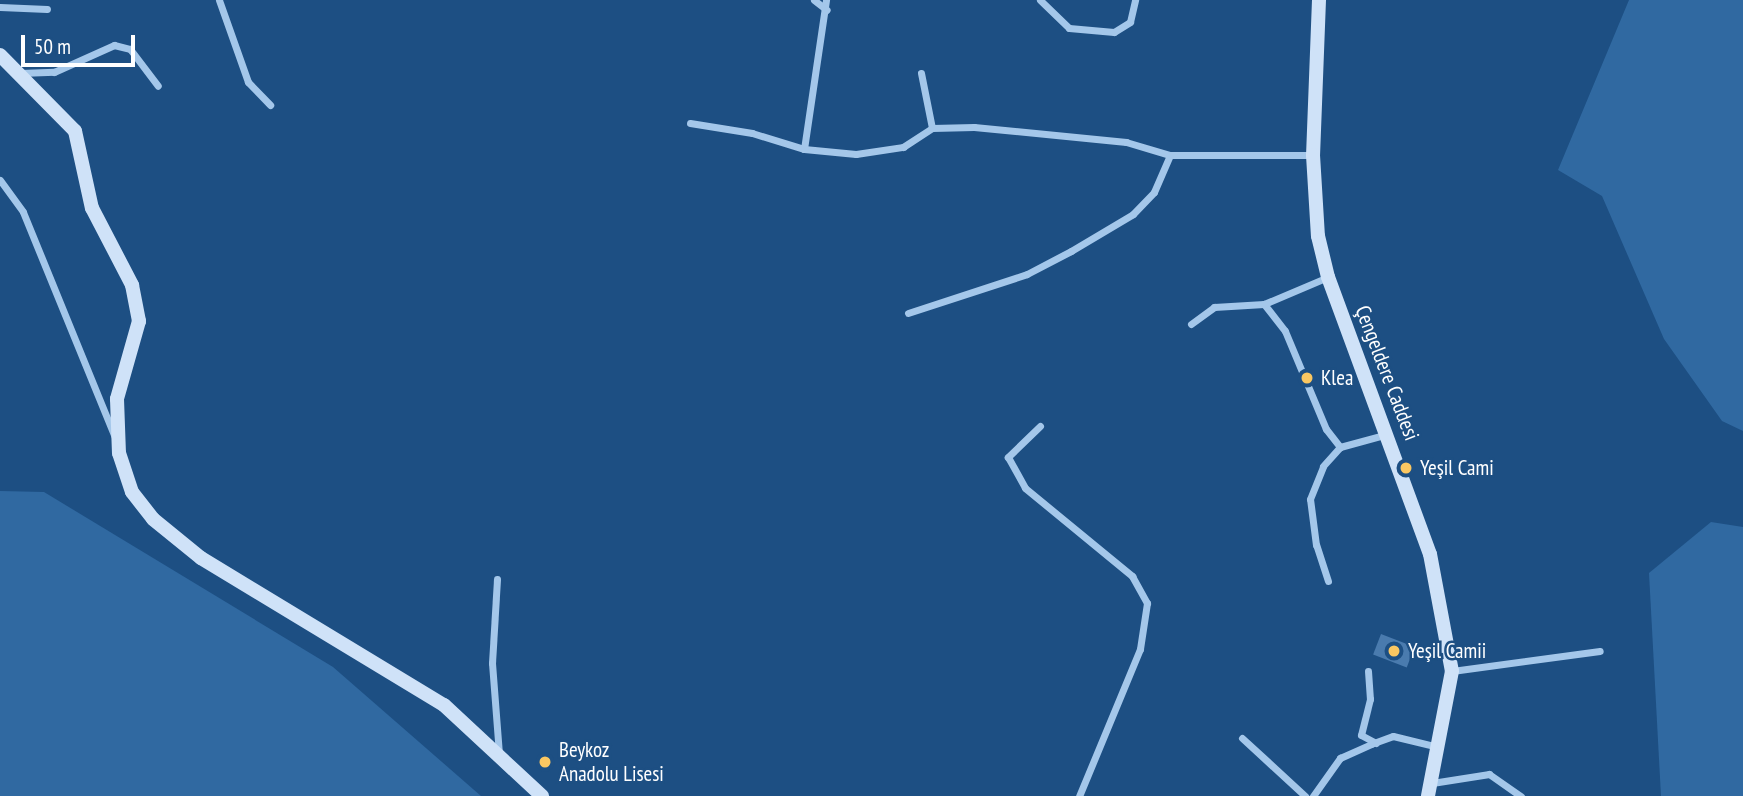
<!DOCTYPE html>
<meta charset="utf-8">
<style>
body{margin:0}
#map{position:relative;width:1743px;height:796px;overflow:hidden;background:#1d4f83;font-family:"PT Sans Narrow",sans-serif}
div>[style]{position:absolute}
.green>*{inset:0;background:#3069a1}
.building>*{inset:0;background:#4a7bae;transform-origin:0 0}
.street>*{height:7px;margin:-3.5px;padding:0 3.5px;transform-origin:3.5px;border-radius:3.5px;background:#a4c7ea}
.secondary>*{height:14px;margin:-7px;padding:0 7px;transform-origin:7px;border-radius:7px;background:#cfe2f8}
.dots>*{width:19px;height:19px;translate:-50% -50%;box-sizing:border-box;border:4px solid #1d4f83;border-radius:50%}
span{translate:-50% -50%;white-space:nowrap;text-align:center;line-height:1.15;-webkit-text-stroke:5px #1d4f83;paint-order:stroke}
.street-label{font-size:21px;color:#fff}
.poi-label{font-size:21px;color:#fff}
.left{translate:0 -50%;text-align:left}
.scale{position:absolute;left:21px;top:35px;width:114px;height:32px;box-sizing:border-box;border:4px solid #fff;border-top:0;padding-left:9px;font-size:21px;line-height:24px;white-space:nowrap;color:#fff;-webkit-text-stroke:5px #1d4f83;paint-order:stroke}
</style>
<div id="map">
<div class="green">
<div style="clip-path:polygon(1629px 0,1743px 0,1743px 431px,1722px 421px,1664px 339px,1602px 196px,1558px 170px)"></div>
<div style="clip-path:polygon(0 491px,44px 492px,333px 667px,481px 796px,0 796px)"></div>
<div style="clip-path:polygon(1711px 522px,1743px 527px,1743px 796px,1661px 796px,1649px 573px)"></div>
</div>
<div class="building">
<div style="left:1381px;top:634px;width:36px;height:22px;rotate:21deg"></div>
</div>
<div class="street">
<div style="left:219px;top:0;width:87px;rotate:70.5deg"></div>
<div style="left:248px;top:82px;width:32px;rotate:46deg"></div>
<div style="left:814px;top:0;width:16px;rotate:38deg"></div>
<div style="left:1040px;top:0;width:40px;rotate:44deg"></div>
<div style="left:1069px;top:28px;width:45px;rotate:5.1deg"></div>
<div style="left:1114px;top:32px;width:19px;rotate:-32deg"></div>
<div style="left:1130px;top:22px;width:23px;rotate:-77deg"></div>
<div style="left:0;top:7px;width:47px;rotate:2.4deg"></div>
<div style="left:20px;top:73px;width:34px;rotate:-2deg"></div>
<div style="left:54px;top:72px;width:66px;rotate:-24.2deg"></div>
<div style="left:114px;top:45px;width:16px;rotate:14deg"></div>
<div style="left:130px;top:49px;width:46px;rotate:52.9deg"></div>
<div style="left:921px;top:73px;width:56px;rotate:78.7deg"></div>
<div style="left:690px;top:123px;width:63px;rotate:9.2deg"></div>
<div style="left:752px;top:133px;width:54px;rotate:17.1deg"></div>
<div style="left:804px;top:149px;width:52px;rotate:5.5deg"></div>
<div style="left:856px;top:154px;width:48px;rotate:-8.5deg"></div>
<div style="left:903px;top:147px;width:35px;rotate:-33deg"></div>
<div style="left:932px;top:128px;width:42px;rotate:-1.4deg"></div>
<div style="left:974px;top:127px;width:153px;rotate:5.6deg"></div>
<div style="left:1126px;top:142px;width:46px;rotate:16.5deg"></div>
<div style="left:1170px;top:155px;width:142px"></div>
<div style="left:804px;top:149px;width:151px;rotate:-81.6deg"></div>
<div style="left:0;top:180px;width:39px;rotate:54deg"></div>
<div style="left:23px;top:212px;width:243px;rotate:67.8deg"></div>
<div style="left:1264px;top:304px;width:69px;rotate:-22.9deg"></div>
<div style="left:908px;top:313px;width:125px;rotate:-18.1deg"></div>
<div style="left:1027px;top:274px;width:50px;rotate:-27.6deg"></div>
<div style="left:1071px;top:251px;width:72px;rotate:-30.8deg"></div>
<div style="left:1133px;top:214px;width:30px;rotate:-46deg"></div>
<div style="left:1154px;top:192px;width:40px;rotate:-66.6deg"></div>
<div style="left:1191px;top:324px;width:29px;rotate:-36deg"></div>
<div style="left:1214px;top:307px;width:50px;rotate:-3.4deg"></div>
<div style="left:1264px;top:304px;width:34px;rotate:52deg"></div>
<div style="left:1285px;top:331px;width:106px;rotate:67.3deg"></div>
<div style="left:1326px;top:429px;width:23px;rotate:52deg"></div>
<div style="left:1040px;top:426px;width:45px;rotate:135.9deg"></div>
<div style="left:1008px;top:457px;width:35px;rotate:61deg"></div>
<div style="left:1025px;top:488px;width:139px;rotate:39.4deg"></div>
<div style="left:1132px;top:576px;width:31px;rotate:61deg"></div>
<div style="left:1147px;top:603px;width:47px;rotate:98.7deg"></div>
<div style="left:1140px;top:649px;width:159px;rotate:112.5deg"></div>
<div style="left:497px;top:579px;width:84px;rotate:93.4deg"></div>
<div style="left:492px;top:663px;width:92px;rotate:85.6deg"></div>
<div style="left:1328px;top:581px;width:38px;rotate:-108deg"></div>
<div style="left:1316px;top:545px;width:46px;rotate:-97.4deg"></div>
<div style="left:1310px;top:499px;width:35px;rotate:-68deg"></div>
<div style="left:1323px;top:466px;width:25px;rotate:-48deg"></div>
<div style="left:1340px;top:447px;width:50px;rotate:-15.2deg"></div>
<div style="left:1368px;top:671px;width:28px;rotate:86deg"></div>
<div style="left:1370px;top:699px;width:37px;rotate:104deg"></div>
<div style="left:1361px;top:735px;width:17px;rotate:28deg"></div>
<div style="left:1452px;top:671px;width:149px;rotate:-7.7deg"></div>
<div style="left:1242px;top:738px;width:86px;rotate:42.6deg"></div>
<div style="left:1432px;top:783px;width:58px;rotate:-9deg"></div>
<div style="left:1489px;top:774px;width:39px;rotate:35deg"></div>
<div style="left:1313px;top:796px;width:47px;rotate:-54.6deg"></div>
<div style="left:1340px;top:758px;width:34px;rotate:-24deg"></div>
<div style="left:1371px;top:744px;width:23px;rotate:-20deg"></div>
<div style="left:1393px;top:736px;width:46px;rotate:13.7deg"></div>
</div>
<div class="secondary">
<div style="left:1319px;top:0;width:155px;rotate:92.2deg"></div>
<div style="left:1313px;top:155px;width:81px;rotate:86.5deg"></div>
<div style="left:1318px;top:236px;width:42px;rotate:76.3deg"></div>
<div style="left:1328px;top:277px;width:295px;rotate:69.8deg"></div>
<div style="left:1430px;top:554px;width:119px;rotate:79.4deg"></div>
<div style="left:1452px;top:671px;width:127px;rotate:100.9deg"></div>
<div style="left:0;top:55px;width:107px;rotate:45.4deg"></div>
<div style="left:75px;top:131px;width:79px;rotate:77.6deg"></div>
<div style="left:92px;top:208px;width:87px;rotate:62.5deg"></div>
<div style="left:132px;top:285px;width:37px;rotate:79deg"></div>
<div style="left:139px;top:321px;width:81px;rotate:105.8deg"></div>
<div style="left:117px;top:399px;width:54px;rotate:87.9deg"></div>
<div style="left:119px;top:453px;width:41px;rotate:71.6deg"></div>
<div style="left:132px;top:492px;width:34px;rotate:52deg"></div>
<div style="left:153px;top:519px;width:62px;rotate:39.1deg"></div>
<div style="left:201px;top:558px;width:284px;rotate:31.2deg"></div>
<div style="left:444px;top:705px;width:134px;rotate:42.9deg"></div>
</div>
<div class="dots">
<div style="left:1307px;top:378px;background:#fac762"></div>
<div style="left:1406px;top:468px;background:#fac762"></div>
<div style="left:1394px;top:651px;background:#fac762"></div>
<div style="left:545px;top:762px;background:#fac762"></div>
</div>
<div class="street-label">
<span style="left:1387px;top:373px;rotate:69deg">Çengeldere Caddesi</span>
</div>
<div class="poi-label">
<span class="left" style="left:1321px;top:378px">Klea</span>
<span class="left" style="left:1420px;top:468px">Yeşil Cami</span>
<span class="left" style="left:1408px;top:651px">Yeşil Camii</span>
<span class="left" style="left:559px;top:762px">Beykoz<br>Anadolu Lisesi</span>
</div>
<div class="scale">50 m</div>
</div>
